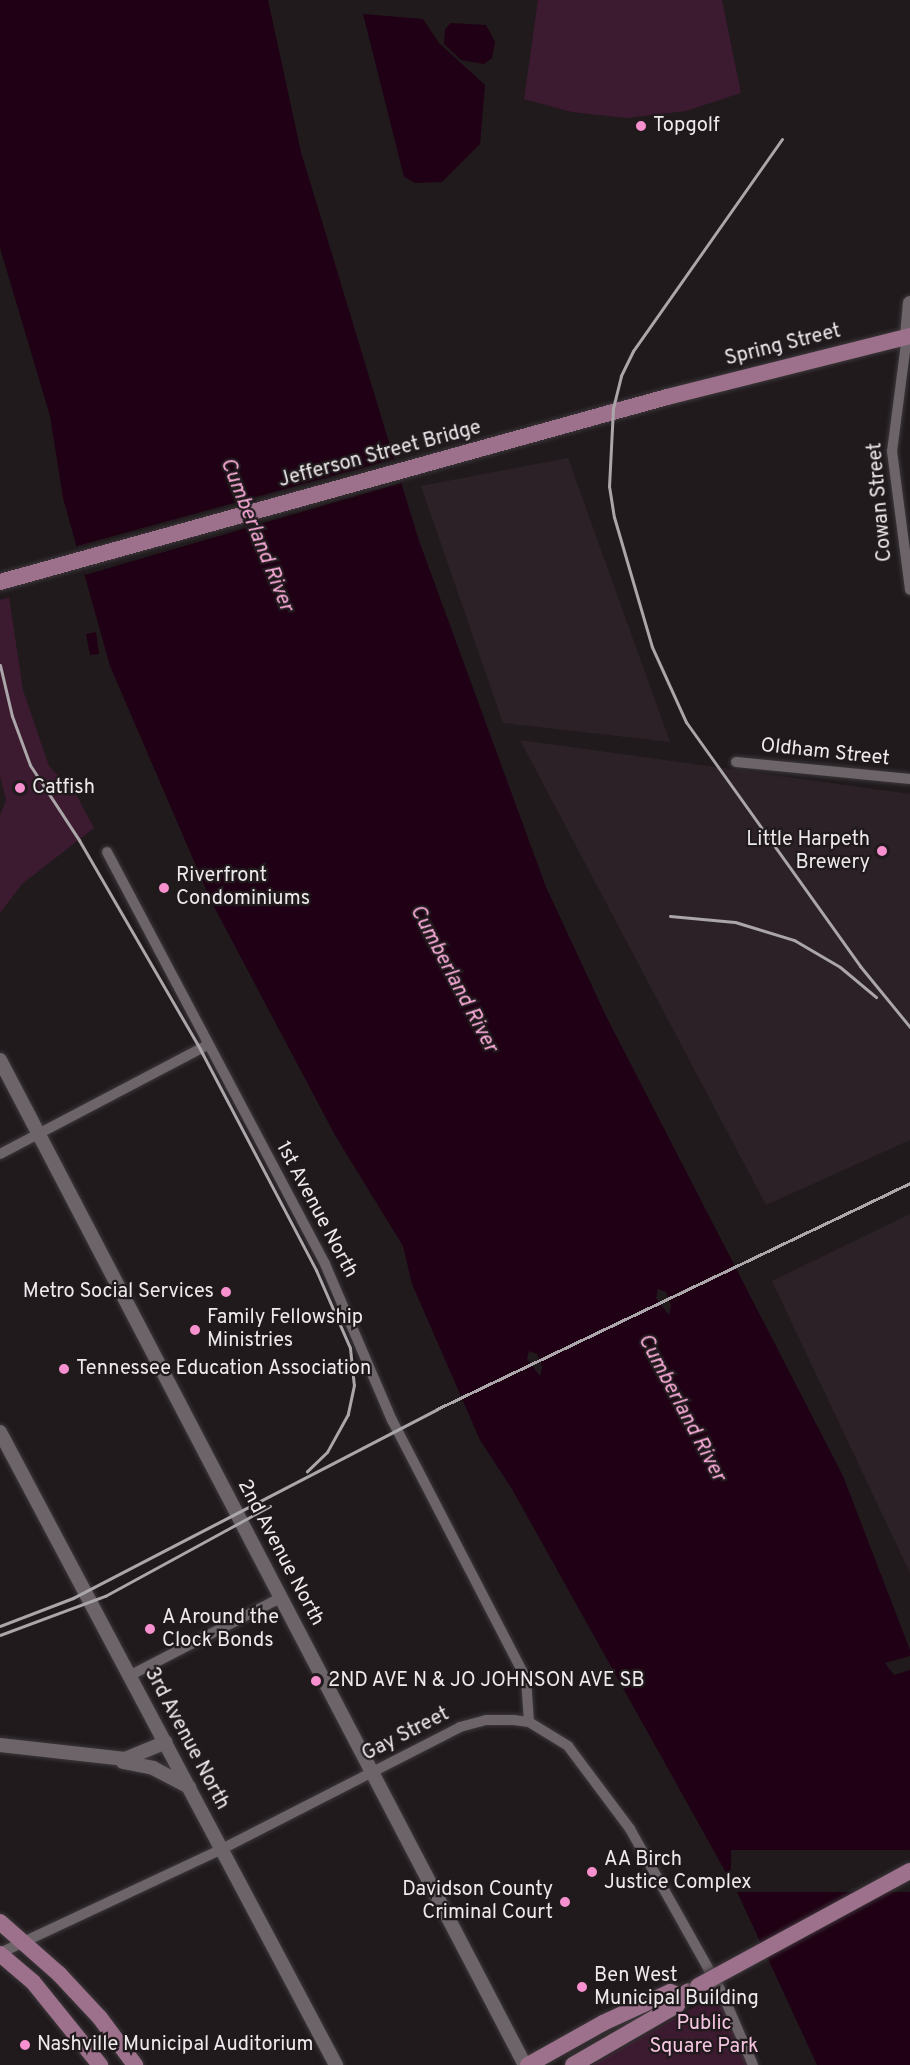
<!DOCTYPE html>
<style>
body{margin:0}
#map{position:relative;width:910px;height:2065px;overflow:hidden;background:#201a1d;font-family:Overpass,sans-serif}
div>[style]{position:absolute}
.built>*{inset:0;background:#2d2128}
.green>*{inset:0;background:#3c1a2f}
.water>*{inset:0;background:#200014}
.pier>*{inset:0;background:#201a1d;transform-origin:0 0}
.roads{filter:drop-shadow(0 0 2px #3c373a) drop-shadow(0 0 2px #3c373a)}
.minor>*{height:10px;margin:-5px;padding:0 5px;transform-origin:5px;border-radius:5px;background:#6c6468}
.tertiary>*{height:14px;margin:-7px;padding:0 7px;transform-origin:7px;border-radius:7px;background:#6c6468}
.primary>*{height:16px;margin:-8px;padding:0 8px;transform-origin:8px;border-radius:8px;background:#9d718b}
.rail>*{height:3px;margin:-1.5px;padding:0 1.5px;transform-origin:1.5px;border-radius:1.5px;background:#aba6a9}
.bridges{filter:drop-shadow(0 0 2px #3c373a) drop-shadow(0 0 2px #3c373a)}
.primary-bridge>*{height:16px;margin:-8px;padding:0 8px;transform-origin:8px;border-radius:8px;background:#9d718b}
.dots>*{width:16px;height:16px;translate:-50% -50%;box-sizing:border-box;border:3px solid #201a1d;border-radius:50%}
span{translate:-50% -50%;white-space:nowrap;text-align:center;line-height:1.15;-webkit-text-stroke:4.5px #201a1d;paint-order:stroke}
.poi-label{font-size:20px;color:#eee9ec}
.left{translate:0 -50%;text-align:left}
.right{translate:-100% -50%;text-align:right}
.street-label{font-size:20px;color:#eee9ec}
.park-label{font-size:20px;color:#f6c5e1}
.water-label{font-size:21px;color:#fdaddb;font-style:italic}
</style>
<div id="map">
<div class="built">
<div style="clip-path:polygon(568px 458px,670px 742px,503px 723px,421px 486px)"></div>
<div style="clip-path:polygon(520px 740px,910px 794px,910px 1140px,766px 1205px)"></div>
<div style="clip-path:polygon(910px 1214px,910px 1573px,772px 1281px)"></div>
</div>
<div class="green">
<div style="clip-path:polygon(538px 0,722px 0,741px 93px,686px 111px,626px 118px,572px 112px,524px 99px)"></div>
<div style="clip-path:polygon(9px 597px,23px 690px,49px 766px,77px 796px,94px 828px,22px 884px,0 913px,0 816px,6px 800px,0 776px,0 600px)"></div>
<div style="clip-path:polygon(714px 1996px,719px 2006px,724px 2008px,748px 2065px,592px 2065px)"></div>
</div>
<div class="water">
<div style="clip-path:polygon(0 0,268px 0,301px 152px,418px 538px,546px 887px,606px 1016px,843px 1476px,910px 1650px,910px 1656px,885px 1663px,894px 1675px,910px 1670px,910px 2065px,817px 2065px,739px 1896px,512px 1489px,480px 1440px,412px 1284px,403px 1246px,336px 1137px,212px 903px,110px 666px,63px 498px,50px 416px,0 248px)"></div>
<div style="clip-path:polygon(363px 14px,423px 19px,439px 43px,485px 85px,480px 144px,442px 182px,415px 183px,404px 177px)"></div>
<div style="clip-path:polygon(451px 23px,486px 25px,495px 42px,492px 58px,484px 64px,461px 60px,444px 44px,445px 29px)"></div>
<div style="clip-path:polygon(96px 632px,99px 654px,90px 655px,86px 634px)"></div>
</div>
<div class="pier">
<div style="clip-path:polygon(394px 459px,401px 483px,85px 575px,77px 546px)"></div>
<div style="clip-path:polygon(658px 1289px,666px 1292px,671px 1306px,669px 1315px,656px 1298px)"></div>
<div style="clip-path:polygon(529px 1351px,537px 1354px,542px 1367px,540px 1376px,527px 1359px)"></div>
<div style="left:910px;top:1850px;width:42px;height:179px;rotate:90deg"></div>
</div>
<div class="roads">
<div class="minor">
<div style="left:907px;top:336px;width:116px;rotate:97.4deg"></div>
<div style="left:892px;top:451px;width:140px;rotate:82.6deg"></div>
<div style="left:736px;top:762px;width:175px;rotate:5.6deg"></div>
<div style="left:107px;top:852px;width:466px;rotate:62.1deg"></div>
<div style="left:325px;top:1264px;width:170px;rotate:66.8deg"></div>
<div style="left:392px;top:1420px;width:291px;rotate:62.6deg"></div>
<div style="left:526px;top:1678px;width:44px;rotate:86.1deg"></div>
<div style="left:0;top:1154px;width:235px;rotate:-27.7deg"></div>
<div style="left:131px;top:1675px;width:170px;rotate:-27.3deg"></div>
<div style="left:0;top:1953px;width:245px;rotate:-25.1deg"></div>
<div style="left:222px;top:1849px;width:267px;rotate:-27.1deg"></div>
<div style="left:460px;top:1727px;width:27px;rotate:-15deg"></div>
<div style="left:486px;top:1720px;width:28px"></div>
<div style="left:514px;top:1720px;width:15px;rotate:8deg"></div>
<div style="left:529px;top:1722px;width:46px;rotate:31.6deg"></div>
<div style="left:568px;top:1746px;width:104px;rotate:53.2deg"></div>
<div style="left:630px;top:1829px;width:190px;rotate:60.7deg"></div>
<div style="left:723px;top:1995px;width:76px;rotate:66.8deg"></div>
</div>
<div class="tertiary">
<div style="left:907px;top:336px;width:33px;rotate:-85deg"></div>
<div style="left:0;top:1060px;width:1134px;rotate:62.42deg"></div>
<div style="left:0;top:1432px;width:717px;rotate:62.04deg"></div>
<div style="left:0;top:1745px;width:126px;rotate:6.4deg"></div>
<div style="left:125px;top:1759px;width:44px;rotate:-22.5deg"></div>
<div style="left:123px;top:1762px;width:31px;rotate:11deg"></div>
<div style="left:153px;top:1768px;width:41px;rotate:27.8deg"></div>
</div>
<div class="primary">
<div style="left:0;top:582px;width:692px;rotate:-15.5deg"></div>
<div style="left:667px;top:397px;width:251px;rotate:-14.1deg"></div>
<div style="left:0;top:1922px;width:79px;rotate:41.4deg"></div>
<div style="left:59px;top:1974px;width:60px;rotate:47deg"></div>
<div style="left:100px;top:2018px;width:59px;rotate:53.3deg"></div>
<div style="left:0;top:1954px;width:43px;rotate:40.3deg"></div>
<div style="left:33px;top:1982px;width:107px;rotate:51.1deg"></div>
<div style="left:528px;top:2065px;width:86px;rotate:-29.2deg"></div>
<div style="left:603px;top:2023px;width:74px;rotate:-24.8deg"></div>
<div style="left:670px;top:1992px;width:12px;rotate:20deg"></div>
<div style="left:573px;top:2065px;width:120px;rotate:-30deg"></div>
<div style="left:677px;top:2005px;width:10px;rotate:-66deg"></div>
<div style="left:681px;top:1996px;width:9px;rotate:-32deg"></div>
</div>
</div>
<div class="rail">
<div style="left:782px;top:139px;width:259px;rotate:125.1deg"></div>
<div style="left:633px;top:351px;width:28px;rotate:116deg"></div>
<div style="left:621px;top:376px;width:33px;rotate:104deg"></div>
<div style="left:613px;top:408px;width:78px;rotate:92.9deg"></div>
<div style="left:609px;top:486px;width:31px;rotate:81deg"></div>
<div style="left:614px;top:517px;width:135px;rotate:73.7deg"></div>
<div style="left:652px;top:647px;width:82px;rotate:65.6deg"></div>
<div style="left:686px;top:722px;width:300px;rotate:54.5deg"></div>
<div style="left:860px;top:966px;width:79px;rotate:50.7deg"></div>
<div style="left:0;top:665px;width:52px;rotate:76.8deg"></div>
<div style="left:12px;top:716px;width:52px;rotate:69.8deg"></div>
<div style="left:30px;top:765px;width:90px;rotate:56.8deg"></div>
<div style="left:79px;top:840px;width:241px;rotate:59.9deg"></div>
<div style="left:200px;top:1049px;width:250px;rotate:62.3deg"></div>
<div style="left:316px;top:1270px;width:85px;rotate:66.4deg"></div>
<div style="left:350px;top:1348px;width:37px;rotate:84deg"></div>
<div style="left:354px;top:1385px;width:30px;rotate:102deg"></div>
<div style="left:348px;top:1414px;width:43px;rotate:118.9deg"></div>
<div style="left:327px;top:1452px;width:28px;rotate:136deg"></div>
<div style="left:670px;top:916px;width:65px;rotate:5.3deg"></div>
<div style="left:735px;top:922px;width:62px;rotate:17deg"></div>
<div style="left:794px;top:940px;width:53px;rotate:30.4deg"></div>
<div style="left:840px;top:967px;width:47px;rotate:39.8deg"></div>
<div style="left:0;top:1626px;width:78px;rotate:-21deg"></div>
<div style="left:73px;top:1598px;width:410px;rotate:-27.4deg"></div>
<div style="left:437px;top:1409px;width:524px;rotate:-25.54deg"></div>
<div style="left:0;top:1635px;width:112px;rotate:-20.4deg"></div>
<div style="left:105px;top:1596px;width:188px;rotate:-28.6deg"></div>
</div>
<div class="bridges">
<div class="primary-bridge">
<div style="left:698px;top:1986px;width:241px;rotate:-28.5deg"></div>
</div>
</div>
<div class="dots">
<div style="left:641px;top:126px;background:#f790ce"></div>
<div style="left:20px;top:788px;background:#f790ce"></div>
<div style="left:882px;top:851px;background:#f790ce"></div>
<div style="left:164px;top:888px;background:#f790ce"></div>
<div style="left:226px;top:1292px;background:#f790ce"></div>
<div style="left:195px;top:1330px;background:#f790ce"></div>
<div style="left:64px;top:1369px;background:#f790ce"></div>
<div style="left:150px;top:1629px;background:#f790ce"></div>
<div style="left:316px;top:1681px;background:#f790ce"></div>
<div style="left:592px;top:1872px;background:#f790ce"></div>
<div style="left:565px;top:1902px;background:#f790ce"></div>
<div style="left:582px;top:1987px;background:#f790ce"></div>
<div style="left:25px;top:2045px;background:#f790ce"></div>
</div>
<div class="poi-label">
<span class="left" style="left:653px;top:126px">Topgolf</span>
<span class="left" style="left:32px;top:788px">Catfish</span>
<span class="right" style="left:870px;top:852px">Little Harpeth<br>Brewery</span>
<span class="left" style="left:176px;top:888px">Riverfront<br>Condominiums</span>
<span class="right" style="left:214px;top:1292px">Metro Social Services</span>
<span class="left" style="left:207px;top:1330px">Family Fellowship<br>Ministries</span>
<span class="left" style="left:76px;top:1369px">Tennessee Education Association</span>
<span class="left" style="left:162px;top:1630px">A Around the<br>Clock Bonds</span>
<span class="left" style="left:328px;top:1681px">2ND AVE N &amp; JO JOHNSON AVE SB</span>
<span class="left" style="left:604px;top:1872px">AA Birch<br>Justice Complex</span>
<span class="right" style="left:553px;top:1902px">Davidson County<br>Criminal Court</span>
<span class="left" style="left:594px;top:1988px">Ben West<br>Municipal Building</span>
<span class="left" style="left:37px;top:2045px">Nashville Municipal Auditorium</span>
</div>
<div class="street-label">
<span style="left:783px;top:346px;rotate:-14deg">Spring Street</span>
<span style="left:380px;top:455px;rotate:-15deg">Jefferson Street Bridge</span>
<span style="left:881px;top:502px;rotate:-95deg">Cowan Street</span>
<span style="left:825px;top:753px;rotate:6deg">Oldham Street</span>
<span style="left:316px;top:1210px;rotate:62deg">1st Avenue North</span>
<span style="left:280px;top:1553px;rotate:62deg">2nd Avenue North</span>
<span style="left:406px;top:1735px;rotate:-27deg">Gay Street</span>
<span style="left:186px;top:1739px;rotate:62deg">3rd Avenue North</span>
</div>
<div class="park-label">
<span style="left:704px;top:2036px">Public<br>Square Park</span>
</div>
<div class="water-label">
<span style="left:256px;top:535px;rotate:68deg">Cumberland River</span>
<span style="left:453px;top:979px;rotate:62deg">Cumberland River</span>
<span style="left:681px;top:1408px;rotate:62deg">Cumberland River</span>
</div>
</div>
